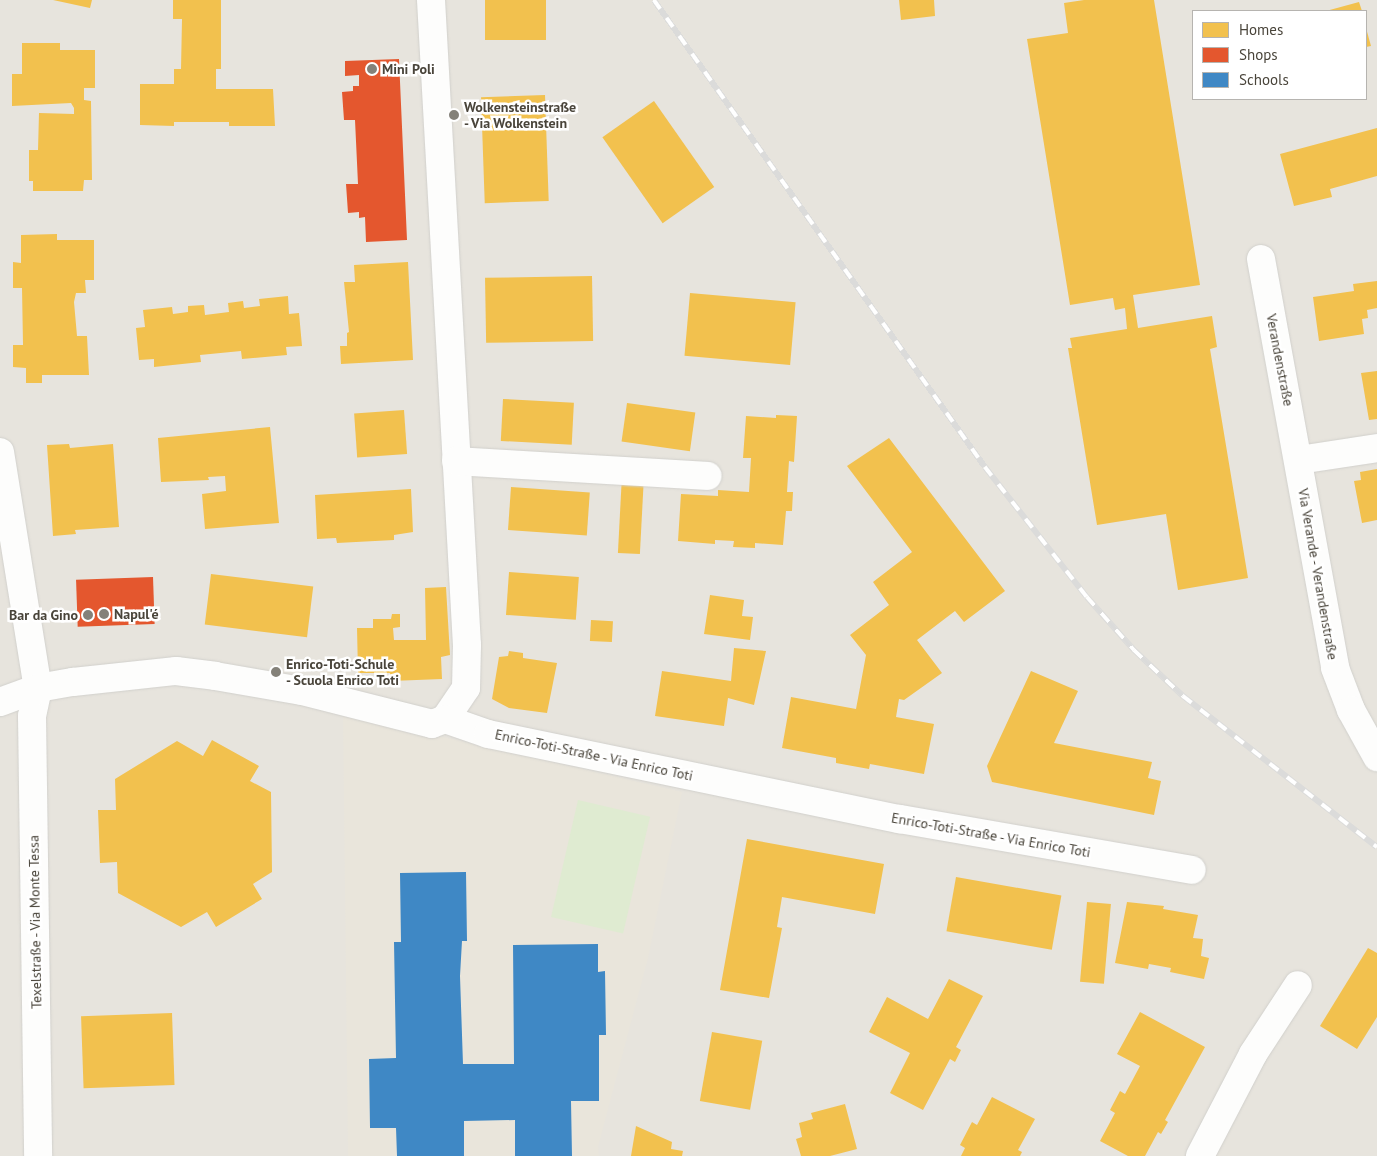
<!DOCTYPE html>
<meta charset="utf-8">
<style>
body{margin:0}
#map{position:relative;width:1377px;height:1156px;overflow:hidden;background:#f3f2ee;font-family:"PT Sans",sans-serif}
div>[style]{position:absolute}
.residential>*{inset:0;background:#e7e4dd}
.education>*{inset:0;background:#e9e5db}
.green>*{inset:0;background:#dfebd1;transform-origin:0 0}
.homes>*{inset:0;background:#f2c14e;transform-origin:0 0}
.shops>*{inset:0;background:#e4572e;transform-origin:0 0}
.schools>*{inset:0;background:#3f88c5}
.roads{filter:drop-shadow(0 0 1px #d1d0cc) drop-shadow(0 0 1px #d1d0cc)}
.street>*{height:28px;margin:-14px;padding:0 14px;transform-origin:14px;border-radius:14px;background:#fdfdfc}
.rail>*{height:5.5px;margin-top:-2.75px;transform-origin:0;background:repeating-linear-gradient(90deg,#fff 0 11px,#dbdbda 0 22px);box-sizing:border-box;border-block:1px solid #dbdbda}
.dots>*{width:14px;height:14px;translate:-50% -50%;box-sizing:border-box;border:2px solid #fff;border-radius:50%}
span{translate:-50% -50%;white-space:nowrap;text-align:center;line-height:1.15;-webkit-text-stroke:5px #fff;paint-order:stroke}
.poi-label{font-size:14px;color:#49443a;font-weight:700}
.left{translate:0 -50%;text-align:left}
.right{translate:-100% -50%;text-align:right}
.street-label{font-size:14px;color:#49443a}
.legend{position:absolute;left:1192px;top:10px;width:175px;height:90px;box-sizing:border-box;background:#fff;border:1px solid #b6b4b0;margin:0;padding:6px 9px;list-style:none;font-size:15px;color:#49443a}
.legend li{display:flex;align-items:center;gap:10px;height:25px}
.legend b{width:25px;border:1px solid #b6b4b0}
</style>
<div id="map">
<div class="residential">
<div style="clip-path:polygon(evenodd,0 0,1377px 0,1377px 1156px,0 1156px,0 0,1193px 11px,1366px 11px,1366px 99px,1193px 99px,1193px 11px)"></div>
</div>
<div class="education">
<div style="clip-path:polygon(343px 714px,682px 792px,648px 958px,598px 1147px,599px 1156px,348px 1156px)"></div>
</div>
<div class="green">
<div style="left:578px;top:800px;width:74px;height:120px;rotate:13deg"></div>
</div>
<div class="homes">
<div style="clip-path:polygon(53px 0,92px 0,90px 8px)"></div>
<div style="clip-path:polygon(173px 0,221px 0,221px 69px,216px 69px,216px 89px,273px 89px,275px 126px,229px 126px,229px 122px,174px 122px,174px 126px,140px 125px,140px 84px,174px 84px,174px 69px,181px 69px,182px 19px,173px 19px)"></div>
<div style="left:485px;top:0;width:61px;height:40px"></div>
<div style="clip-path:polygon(899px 0,934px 0,935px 16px,901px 20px)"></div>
<div style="clip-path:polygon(1084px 0,1154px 0,1200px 285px,1133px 295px,1138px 328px,1212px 316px,1217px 347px,1210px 349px,1248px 578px,1178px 590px,1166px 514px,1097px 525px,1068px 348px,1072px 348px,1070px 338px,1127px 329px,1125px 308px,1115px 310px,1113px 298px,1070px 305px,1027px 39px,1068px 33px,1064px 3px)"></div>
<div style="clip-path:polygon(1359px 2px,1362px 11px,1326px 11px)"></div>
<div style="clip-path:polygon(1366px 28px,1371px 46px,1366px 47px)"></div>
<div style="clip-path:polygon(22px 43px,60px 43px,60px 50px,95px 50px,95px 88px,84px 88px,84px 100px,91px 101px,92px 180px,84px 180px,83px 191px,33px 191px,33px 181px,29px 181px,29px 150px,38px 150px,39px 113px,74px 114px,74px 108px,71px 103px,12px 106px,12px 74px,22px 74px)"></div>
<div style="left:545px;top:95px;width:106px;height:64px;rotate:88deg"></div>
<div style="left:654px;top:101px;width:105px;height:63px;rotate:55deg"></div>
<div style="clip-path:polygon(1377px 128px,1377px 176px,1330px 189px,1332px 197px,1294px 206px,1280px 154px)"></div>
<div style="clip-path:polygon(57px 234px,57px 240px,94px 240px,94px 280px,85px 280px,86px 293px,76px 293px,74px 302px,77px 336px,87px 336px,89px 375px,42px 375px,42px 383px,26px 383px,26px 368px,13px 367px,13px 345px,23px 345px,22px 288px,13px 288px,13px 262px,21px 263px,21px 235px)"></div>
<div style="clip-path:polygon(408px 262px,413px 360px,341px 364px,340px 346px,347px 346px,347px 333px,349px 332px,344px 282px,355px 282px,354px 265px)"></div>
<div style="left:592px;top:276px;width:65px;height:107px;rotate:89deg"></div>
<div style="clip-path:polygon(1377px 281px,1377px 308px,1367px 310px,1368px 318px,1362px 319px,1364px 334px,1319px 341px,1313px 297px,1354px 291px,1353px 284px)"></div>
<div style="left:690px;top:293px;width:106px;height:63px;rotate:5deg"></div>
<div style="clip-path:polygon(288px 296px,289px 314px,299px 313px,302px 346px,286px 347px,287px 355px,242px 359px,241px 351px,200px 355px,201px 362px,154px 367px,154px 359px,139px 360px,136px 328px,145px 327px,143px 310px,172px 307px,173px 314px,188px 312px,188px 306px,204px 305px,205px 315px,229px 312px,228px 303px,243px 301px,244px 308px,260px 306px,259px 299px)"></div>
<div style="clip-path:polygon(1377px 371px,1377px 419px,1369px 420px,1361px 373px)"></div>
<div style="left:503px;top:399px;width:71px;height:42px;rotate:3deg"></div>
<div style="left:627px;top:403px;width:69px;height:39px;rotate:8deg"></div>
<div style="left:404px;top:410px;width:44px;height:50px;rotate:86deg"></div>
<div style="clip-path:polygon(776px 415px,797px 416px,794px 462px,789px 461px,787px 492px,793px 492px,792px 511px,786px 511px,783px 545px,755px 543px,755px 548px,733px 547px,734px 541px,715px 540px,715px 544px,678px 541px,681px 494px,718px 496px,718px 490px,749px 492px,751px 458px,743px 458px,746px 416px,776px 418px)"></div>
<div style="clip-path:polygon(270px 427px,279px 523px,205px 529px,202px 494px,226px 491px,225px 476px,208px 477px,209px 480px,161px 482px,158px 438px)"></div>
<div style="clip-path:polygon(889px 438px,1005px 591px,964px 622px,955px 611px,917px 640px,942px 673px,904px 700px,899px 699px,896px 717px,934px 724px,924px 774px,870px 764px,869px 769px,836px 763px,836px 758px,782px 748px,791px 697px,856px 709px,866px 655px,850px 635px,889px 605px,873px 582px,912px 552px,847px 466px)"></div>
<div style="clip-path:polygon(69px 444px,70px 448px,113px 444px,119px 527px,75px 530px,76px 534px,53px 536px,47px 445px)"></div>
<div style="clip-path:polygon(1377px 469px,1377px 520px,1362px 523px,1354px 481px,1361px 480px,1360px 472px)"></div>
<div style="left:622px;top:475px;width:22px;height:78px;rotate:3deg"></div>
<div style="left:511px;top:487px;width:79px;height:43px;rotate:4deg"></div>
<div style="clip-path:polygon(411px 489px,413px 532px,394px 535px,394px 540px,337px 543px,336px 538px,317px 539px,315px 495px)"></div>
<div style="left:509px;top:572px;width:70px;height:43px;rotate:4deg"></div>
<div style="left:211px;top:574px;width:103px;height:51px;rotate:7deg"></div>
<div style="clip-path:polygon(446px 587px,450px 655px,441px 657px,442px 679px,391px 681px,390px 673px,358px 673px,357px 628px,373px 628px,373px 619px,391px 619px,392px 614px,400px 614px,400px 627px,393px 628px,394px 640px,426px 640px,425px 588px)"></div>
<div style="clip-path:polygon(710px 595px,744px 600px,742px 616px,753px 617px,750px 640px,704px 634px)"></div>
<div style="left:591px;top:620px;width:22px;height:21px;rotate:3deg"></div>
<div style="clip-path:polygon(734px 648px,766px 651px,754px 705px,728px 698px,724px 726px,655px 716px,662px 671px,731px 681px)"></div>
<div style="clip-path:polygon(509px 651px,523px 653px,523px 658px,557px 663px,547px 713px,509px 708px,492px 699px,499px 657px,508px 656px)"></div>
<div style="clip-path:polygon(1031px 671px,1078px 691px,1054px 743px,1152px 762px,1148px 778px,1161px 781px,1154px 815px,992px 782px,987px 766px)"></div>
<div style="clip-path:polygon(212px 740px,259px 766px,250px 781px,271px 792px,272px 872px,253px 884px,262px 899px,216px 927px,207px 912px,181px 927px,118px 893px,117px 862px,100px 863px,98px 810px,116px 810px,115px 779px,177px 741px,203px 756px)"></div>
<div style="clip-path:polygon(747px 839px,884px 864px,875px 914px,782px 897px,777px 927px,782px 928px,769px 998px,720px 990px)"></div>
<div style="left:956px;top:877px;width:107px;height:55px;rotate:10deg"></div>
<div style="left:1087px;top:902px;width:24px;height:80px;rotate:5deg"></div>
<div style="clip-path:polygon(1127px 902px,1164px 906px,1163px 909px,1198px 915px,1193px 938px,1203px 939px,1201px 956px,1209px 958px,1204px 979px,1170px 972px,1171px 968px,1149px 964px,1148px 969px,1115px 963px)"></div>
<div style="clip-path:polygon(1368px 948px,1377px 953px,1377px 1017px,1357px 1049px,1320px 1026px)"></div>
<div style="clip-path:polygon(949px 979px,983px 996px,956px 1047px,961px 1050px,955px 1062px,950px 1059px,923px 1110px,890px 1093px,910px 1053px,869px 1032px,887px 997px,928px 1019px)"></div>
<div style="clip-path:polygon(1140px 1012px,1205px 1047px,1165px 1120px,1168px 1122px,1161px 1134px,1158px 1132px,1145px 1156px,1128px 1156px,1100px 1141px,1115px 1113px,1110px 1110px,1120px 1091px,1125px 1094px,1140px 1066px,1117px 1054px)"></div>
<div style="left:172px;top:1013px;width:72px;height:91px;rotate:88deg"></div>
<div style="left:712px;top:1032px;width:51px;height:70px;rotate:10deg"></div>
<div style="clip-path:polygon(992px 1097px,1035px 1119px,1018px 1150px,1022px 1152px,1020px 1156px,961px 1156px,965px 1148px,960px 1145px,972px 1122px,977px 1125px)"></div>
<div style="clip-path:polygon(845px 1104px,857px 1149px,830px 1156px,801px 1156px,796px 1139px,802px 1137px,799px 1123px,813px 1119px,811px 1113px)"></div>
<div style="clip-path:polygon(636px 1126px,672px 1142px,671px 1149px,683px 1151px,682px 1156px,631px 1156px)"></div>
</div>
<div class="shops">
<div style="clip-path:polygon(399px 59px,407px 240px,366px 242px,365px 217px,359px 218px,359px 212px,348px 213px,346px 184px,358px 184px,355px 120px,344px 120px,342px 92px,353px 91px,353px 86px,359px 86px,359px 75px,345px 76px,345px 61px)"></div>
<div style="left:153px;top:577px;width:47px;height:77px;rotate:88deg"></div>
</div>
<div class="schools">
<div style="clip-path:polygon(466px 872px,467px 941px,462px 941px,460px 976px,463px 1064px,514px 1064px,513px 945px,598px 944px,598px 972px,605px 971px,606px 1035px,599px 1035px,599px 1101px,571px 1101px,572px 1156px,515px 1156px,515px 1120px,464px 1121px,464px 1156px,397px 1156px,396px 1128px,370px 1128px,369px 1059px,396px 1058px,394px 942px,401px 942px,400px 873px)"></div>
</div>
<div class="roads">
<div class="street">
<div style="left:431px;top:0;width:646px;rotate:86.81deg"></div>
<div style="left:467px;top:645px;width:43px;rotate:91.3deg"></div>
<div style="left:466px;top:688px;width:37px;rotate:124deg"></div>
<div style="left:1261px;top:259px;width:416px;rotate:79.7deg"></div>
<div style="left:1335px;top:668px;width:45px;rotate:69.1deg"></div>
<div style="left:1351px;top:710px;width:54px;rotate:61deg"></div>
<div style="left:0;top:452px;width:239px;rotate:80.9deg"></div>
<div style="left:38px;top:688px;width:29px;rotate:102deg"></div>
<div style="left:32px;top:716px;width:440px;rotate:89.2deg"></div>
<div style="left:1299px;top:460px;width:79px;rotate:-8.7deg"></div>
<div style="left:456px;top:461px;width:252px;rotate:3.4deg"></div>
<div style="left:0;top:702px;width:40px;rotate:-20.2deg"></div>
<div style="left:38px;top:688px;width:36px;rotate:-10deg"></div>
<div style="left:73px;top:682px;width:104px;rotate:-6.1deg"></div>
<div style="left:176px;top:671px;width:39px;rotate:7deg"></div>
<div style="left:215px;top:676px;width:88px;rotate:9.8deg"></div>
<div style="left:302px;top:691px;width:134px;rotate:14.2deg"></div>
<div style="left:432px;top:724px;width:14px;rotate:-21deg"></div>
<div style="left:445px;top:719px;width:46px;rotate:19.2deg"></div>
<div style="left:488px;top:734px;width:421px;rotate:11.7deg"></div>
<div style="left:900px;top:819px;width:296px;rotate:9.9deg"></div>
<div style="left:1200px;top:1156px;width:115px;rotate:-62.5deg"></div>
<div style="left:1253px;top:1054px;width:82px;rotate:-56.9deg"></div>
</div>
</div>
<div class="rail">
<div style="left:654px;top:0;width:572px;rotate:54.67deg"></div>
<div style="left:985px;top:467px;width:165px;rotate:51.9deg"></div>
<div style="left:1087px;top:597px;width:71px;rotate:48.4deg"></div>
<div style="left:1134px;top:650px;width:67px;rotate:43.2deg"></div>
<div style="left:1183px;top:696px;width:246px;rotate:37.9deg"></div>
</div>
<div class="dots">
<div style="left:372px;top:69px;background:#848179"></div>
<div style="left:454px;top:115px;background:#848179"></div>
<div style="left:104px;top:614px;background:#848179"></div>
<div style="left:88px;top:615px;background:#848179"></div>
<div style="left:276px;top:672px;background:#848179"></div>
</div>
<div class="poi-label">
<span class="left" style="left:382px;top:69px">Mini Poli</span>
<span class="left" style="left:464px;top:115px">Wolkensteinstraße<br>- Via Wolkenstein</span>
<span class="left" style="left:114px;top:614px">Napul'é</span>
<span class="right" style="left:78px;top:615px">Bar da Gino</span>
<span class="left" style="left:286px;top:672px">Enrico-Toti-Schule<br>- Scuola Enrico Toti</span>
</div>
<div class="street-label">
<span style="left:1280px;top:360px;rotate:79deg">Verandenstraße</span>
<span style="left:1318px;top:574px;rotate:80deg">Via Verande - Verandenstraße</span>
<span style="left:594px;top:755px;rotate:12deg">Enrico-Toti-Straße - Via Enrico Toti</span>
<span style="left:991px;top:835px;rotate:10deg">Enrico-Toti-Straße - Via Enrico Toti</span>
<span style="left:35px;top:922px;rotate:-91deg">Texelstraße - Via Monte Tessa</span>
</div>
<ul class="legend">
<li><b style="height:14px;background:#f2c14e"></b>Homes</li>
<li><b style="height:14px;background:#e4572e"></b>Shops</li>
<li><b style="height:14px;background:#3f88c5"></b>Schools</li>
</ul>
</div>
